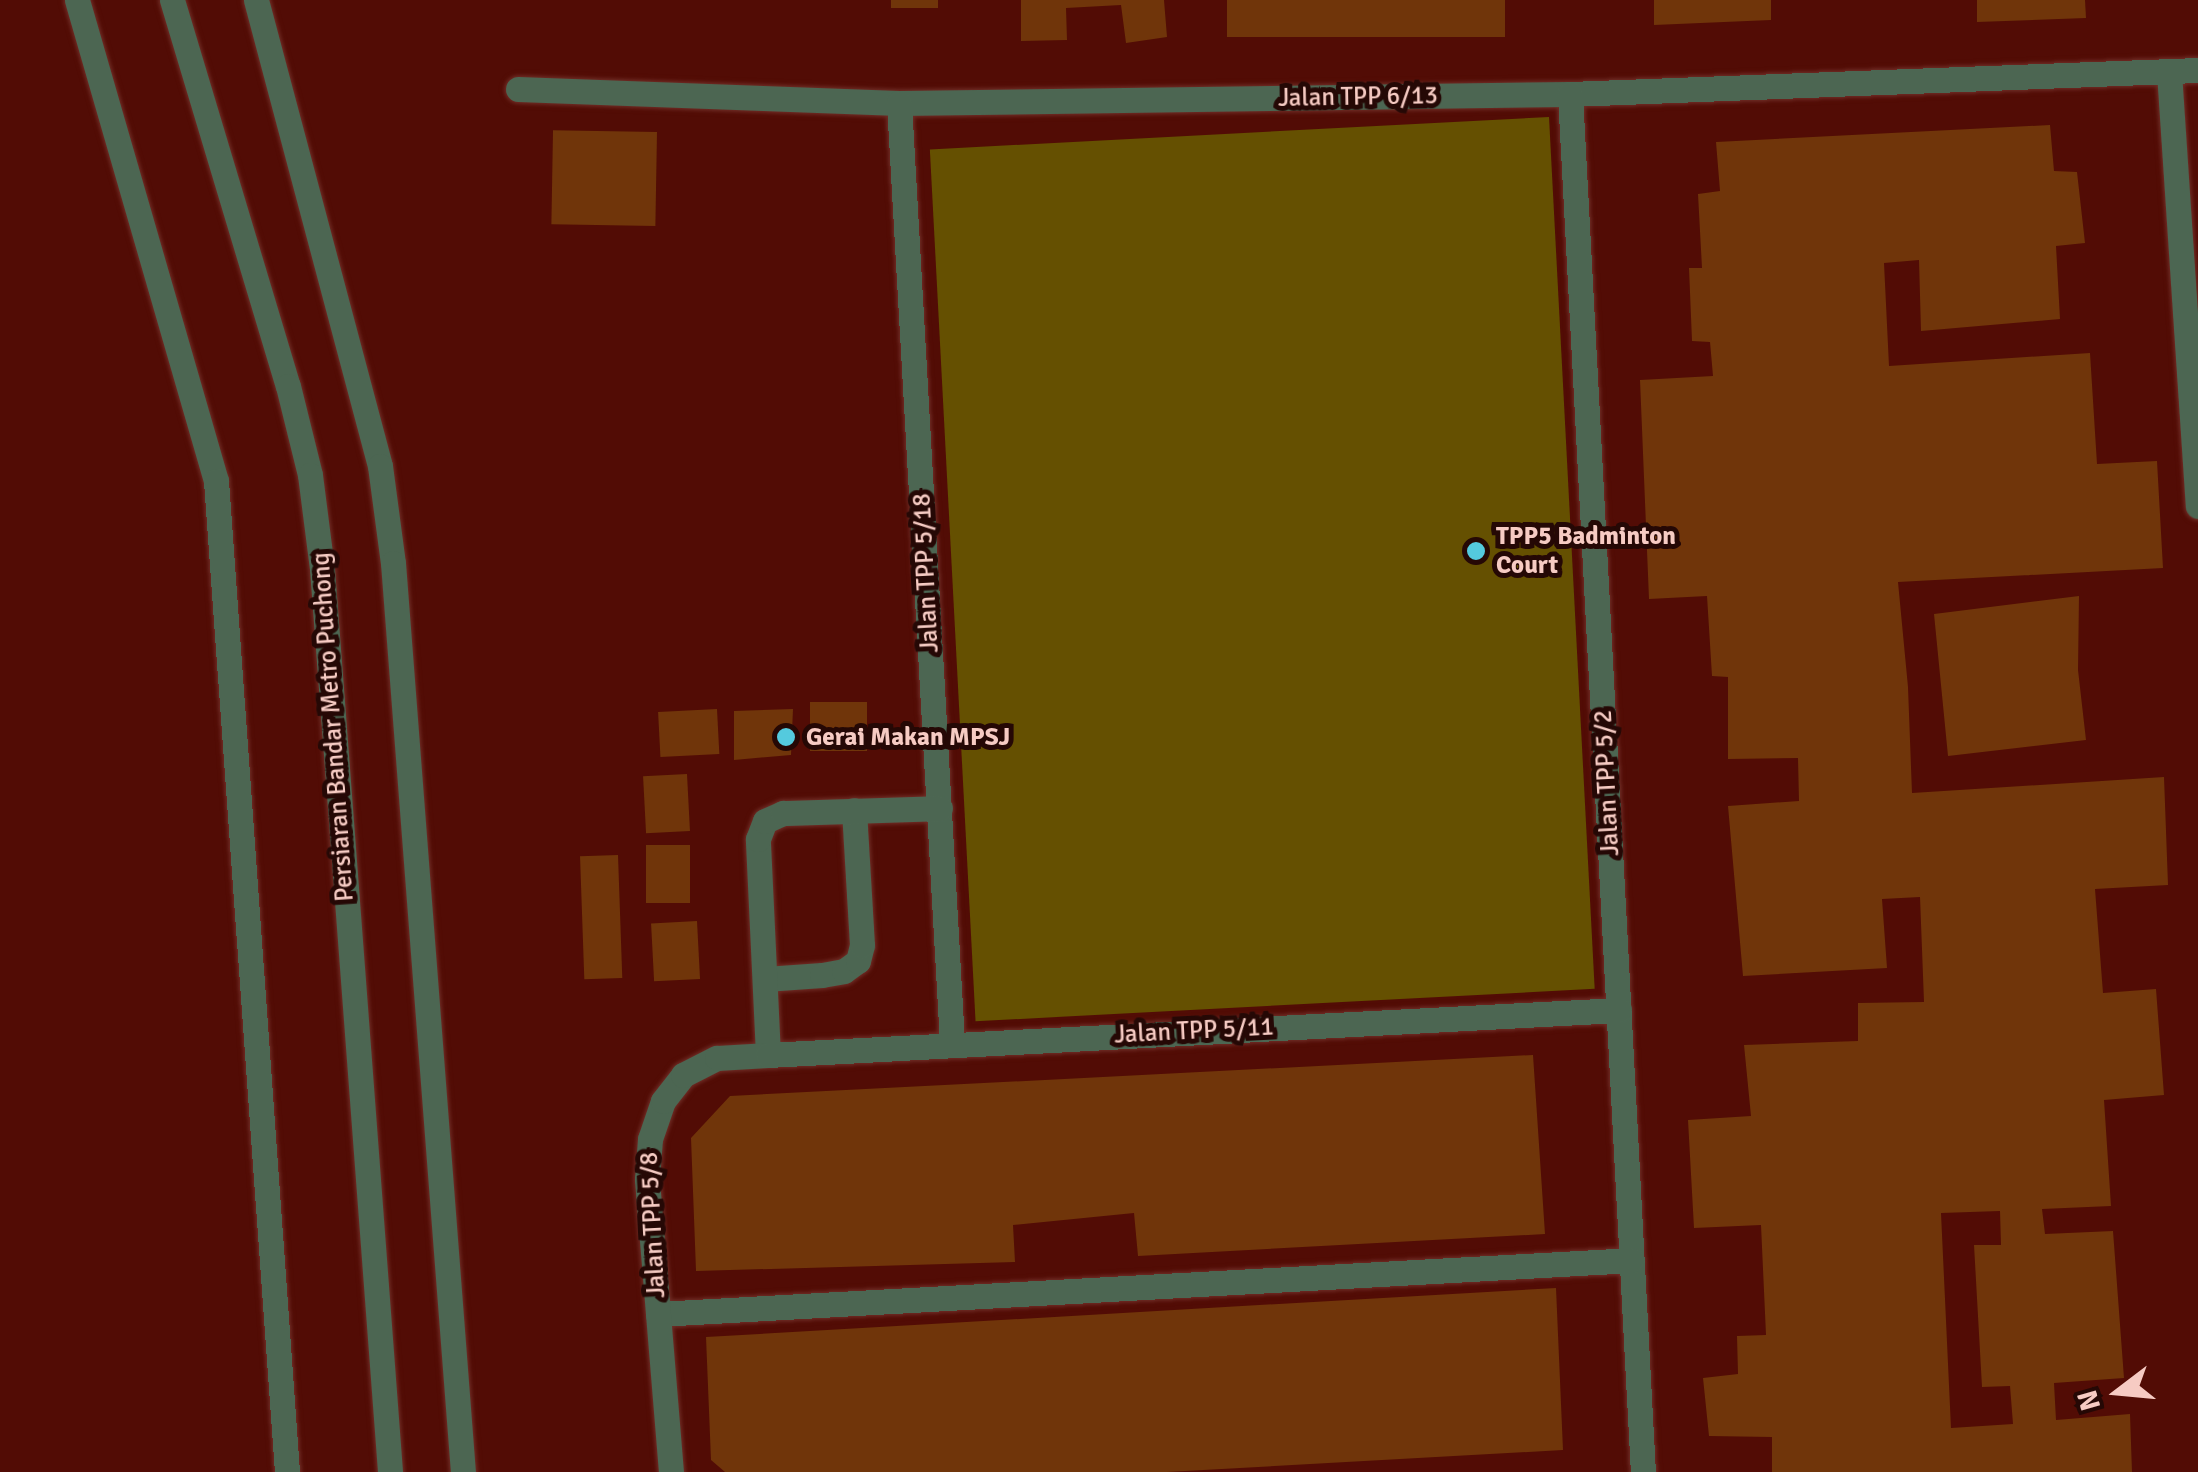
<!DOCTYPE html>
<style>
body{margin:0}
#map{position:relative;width:2198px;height:1472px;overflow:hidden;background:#520c05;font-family:Signika,sans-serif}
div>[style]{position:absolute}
.green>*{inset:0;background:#655001;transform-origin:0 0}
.building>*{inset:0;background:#70350a;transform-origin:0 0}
.roads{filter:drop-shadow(0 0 2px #702e27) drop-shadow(0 0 2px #702e27)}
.minor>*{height:25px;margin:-12.5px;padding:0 12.5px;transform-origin:12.5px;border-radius:12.5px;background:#4c6652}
.dots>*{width:28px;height:28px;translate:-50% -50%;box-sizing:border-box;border:5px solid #250805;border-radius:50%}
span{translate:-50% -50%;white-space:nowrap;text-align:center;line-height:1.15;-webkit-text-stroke:10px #250805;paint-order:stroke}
.street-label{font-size:25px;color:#f6cbc3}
.poi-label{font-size:25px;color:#f6cbc3;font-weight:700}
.left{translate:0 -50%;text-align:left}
.north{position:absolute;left:2068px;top:1342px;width:100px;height:100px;-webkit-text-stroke:8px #250805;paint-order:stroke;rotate:254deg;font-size:28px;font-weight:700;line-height:40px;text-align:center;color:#f6cbc3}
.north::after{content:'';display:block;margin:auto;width:35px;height:45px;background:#f6cbc3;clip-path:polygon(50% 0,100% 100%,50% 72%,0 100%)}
</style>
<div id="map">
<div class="green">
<div style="left:1549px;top:117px;width:873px;height:620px;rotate:87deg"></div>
</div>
<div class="building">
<div style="left:891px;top:0;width:47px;height:8px"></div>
<div style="clip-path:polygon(1021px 0,1164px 0,1167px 37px,1126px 43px,1121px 5px,1066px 8px,1067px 40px,1021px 41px)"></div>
<div style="left:1227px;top:0;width:278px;height:37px"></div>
<div style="clip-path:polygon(1654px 0,1771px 0,1771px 20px,1654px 25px)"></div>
<div style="clip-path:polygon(1977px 0,2085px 0,2086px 18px,1977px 22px)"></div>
<div style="clip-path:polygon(evenodd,2050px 125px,2054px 171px,2077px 172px,2085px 243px,2056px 246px,2060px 319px,1921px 331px,1919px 260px,1884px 263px,1889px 366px,2090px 353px,2097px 464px,2157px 461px,2163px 568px,1898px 582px,1908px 687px,1912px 793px,2164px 777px,2168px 885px,2095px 889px,2103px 993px,2156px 989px,2164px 1095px,2104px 1100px,2111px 1206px,2042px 1209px,2045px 1234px,2113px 1231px,2124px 1378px,2054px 1383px,2056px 1420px,2130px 1414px,2132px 1472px,1772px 1472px,1772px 1437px,1709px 1436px,1703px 1378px,1738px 1374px,1737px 1336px,1766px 1335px,1761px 1225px,1694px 1228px,1688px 1120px,1751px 1116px,1744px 1045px,1858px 1041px,1858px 1003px,1924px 1002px,1920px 897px,1882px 899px,1887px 968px,1743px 976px,1728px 806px,1799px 801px,1798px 758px,1728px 759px,1728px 677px,1712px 676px,1707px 596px,1649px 599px,1640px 380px,1713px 376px,1710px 342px,1692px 341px,1689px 268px,1702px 268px,1698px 194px,1720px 191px,1716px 142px,2050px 125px,2000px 1211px,2001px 1245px,1974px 1245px,1982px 1387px,2010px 1386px,2013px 1424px,1951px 1428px,1941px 1213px,2000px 1211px)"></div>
<div style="left:657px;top:132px;width:94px;height:104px;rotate:91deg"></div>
<div style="clip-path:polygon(2079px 596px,2078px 670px,2086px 740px,1948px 756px,1934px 614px)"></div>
<div style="left:867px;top:702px;width:49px;height:57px;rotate:90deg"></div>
<div style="left:717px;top:709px;width:45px;height:59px;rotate:87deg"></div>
<div style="clip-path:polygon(793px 709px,791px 755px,734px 760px,734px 711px)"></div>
<div style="left:687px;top:774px;width:57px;height:44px;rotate:87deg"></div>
<div style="left:690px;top:845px;width:58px;height:44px;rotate:90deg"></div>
<div style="left:618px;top:855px;width:123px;height:38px;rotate:88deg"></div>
<div style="left:697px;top:921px;width:58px;height:46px;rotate:87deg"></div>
<div style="clip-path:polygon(1533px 1055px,1545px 1234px,1138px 1256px,1134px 1213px,1013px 1225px,1015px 1262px,696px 1271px,691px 1138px,730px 1096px)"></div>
<div style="clip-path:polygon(1556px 1288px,1563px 1450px,1167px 1472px,725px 1472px,711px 1460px,706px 1337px)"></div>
</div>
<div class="roads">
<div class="minor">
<div style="left:77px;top:0;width:501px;rotate:73.88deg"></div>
<div style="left:216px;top:481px;width:994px;rotate:85.9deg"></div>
<div style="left:172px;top:0;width:403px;rotate:73.3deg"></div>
<div style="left:288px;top:386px;width:92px;rotate:76.1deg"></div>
<div style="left:310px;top:475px;width:95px;rotate:82.7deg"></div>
<div style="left:322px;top:569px;width:906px;rotate:85.69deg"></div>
<div style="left:256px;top:0;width:482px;rotate:75.1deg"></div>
<div style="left:380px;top:466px;width:98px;rotate:82.4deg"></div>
<div style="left:393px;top:563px;width:912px;rotate:85.6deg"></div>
<div style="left:2169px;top:72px;width:435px;rotate:86.2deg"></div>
<div style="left:518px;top:89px;width:381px;rotate:2.1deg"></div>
<div style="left:899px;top:103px;width:671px;rotate:-0.77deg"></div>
<div style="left:1570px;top:94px;width:628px;rotate:-2.19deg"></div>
<div style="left:1570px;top:94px;width:1380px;rotate:86.97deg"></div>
<div style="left:899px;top:103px;width:940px;rotate:86.77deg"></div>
<div style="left:765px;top:979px;width:57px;rotate:-4deg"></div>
<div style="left:822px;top:975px;width:22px;rotate:-10deg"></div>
<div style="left:844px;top:971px;width:17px;rotate:-36deg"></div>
<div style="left:858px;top:961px;width:16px;rotate:-76deg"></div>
<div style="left:862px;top:945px;width:135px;rotate:-93.4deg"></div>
<div style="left:768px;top:1055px;width:216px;rotate:-92.7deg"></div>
<div style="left:758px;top:839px;width:19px;rotate:-69deg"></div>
<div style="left:765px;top:821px;width:20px;rotate:-24deg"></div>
<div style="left:783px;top:813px;width:157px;rotate:-1.8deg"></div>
<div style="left:658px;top:1314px;width:975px;rotate:-3.17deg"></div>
<div style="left:671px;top:1472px;width:294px;rotate:-94.7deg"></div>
<div style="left:647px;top:1179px;width:40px;rotate:-85.7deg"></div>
<div style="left:650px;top:1139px;width:40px;rotate:-71.1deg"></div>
<div style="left:663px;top:1101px;width:33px;rotate:-52deg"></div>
<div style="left:683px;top:1075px;width:38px;rotate:-27deg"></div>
<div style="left:717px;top:1058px;width:51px;rotate:-3.4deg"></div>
<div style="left:768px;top:1055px;width:852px;rotate:-3.03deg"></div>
</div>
</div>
<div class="dots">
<div style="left:1476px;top:551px;background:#54cade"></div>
<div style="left:786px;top:737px;background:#54cade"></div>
</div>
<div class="street-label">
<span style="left:1358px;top:97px;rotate:-1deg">Jalan TPP 6/13</span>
<span style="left:926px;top:573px;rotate:-93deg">Jalan TPP 5/18</span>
<span style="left:333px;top:727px;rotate:-94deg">Persiaran Bandar Metro Puchong</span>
<span style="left:1607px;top:783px;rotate:-93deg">Jalan TPP 5/2</span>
<span style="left:1194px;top:1031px;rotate:-3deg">Jalan TPP 5/11</span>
<span style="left:653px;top:1225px;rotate:-93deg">Jalan TPP 5/8</span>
</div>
<div class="poi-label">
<span class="left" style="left:1496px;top:551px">TPP5 Badminton<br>Court</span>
<span class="left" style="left:806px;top:737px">Gerai Makan MPSJ</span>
</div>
<div class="north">N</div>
</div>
